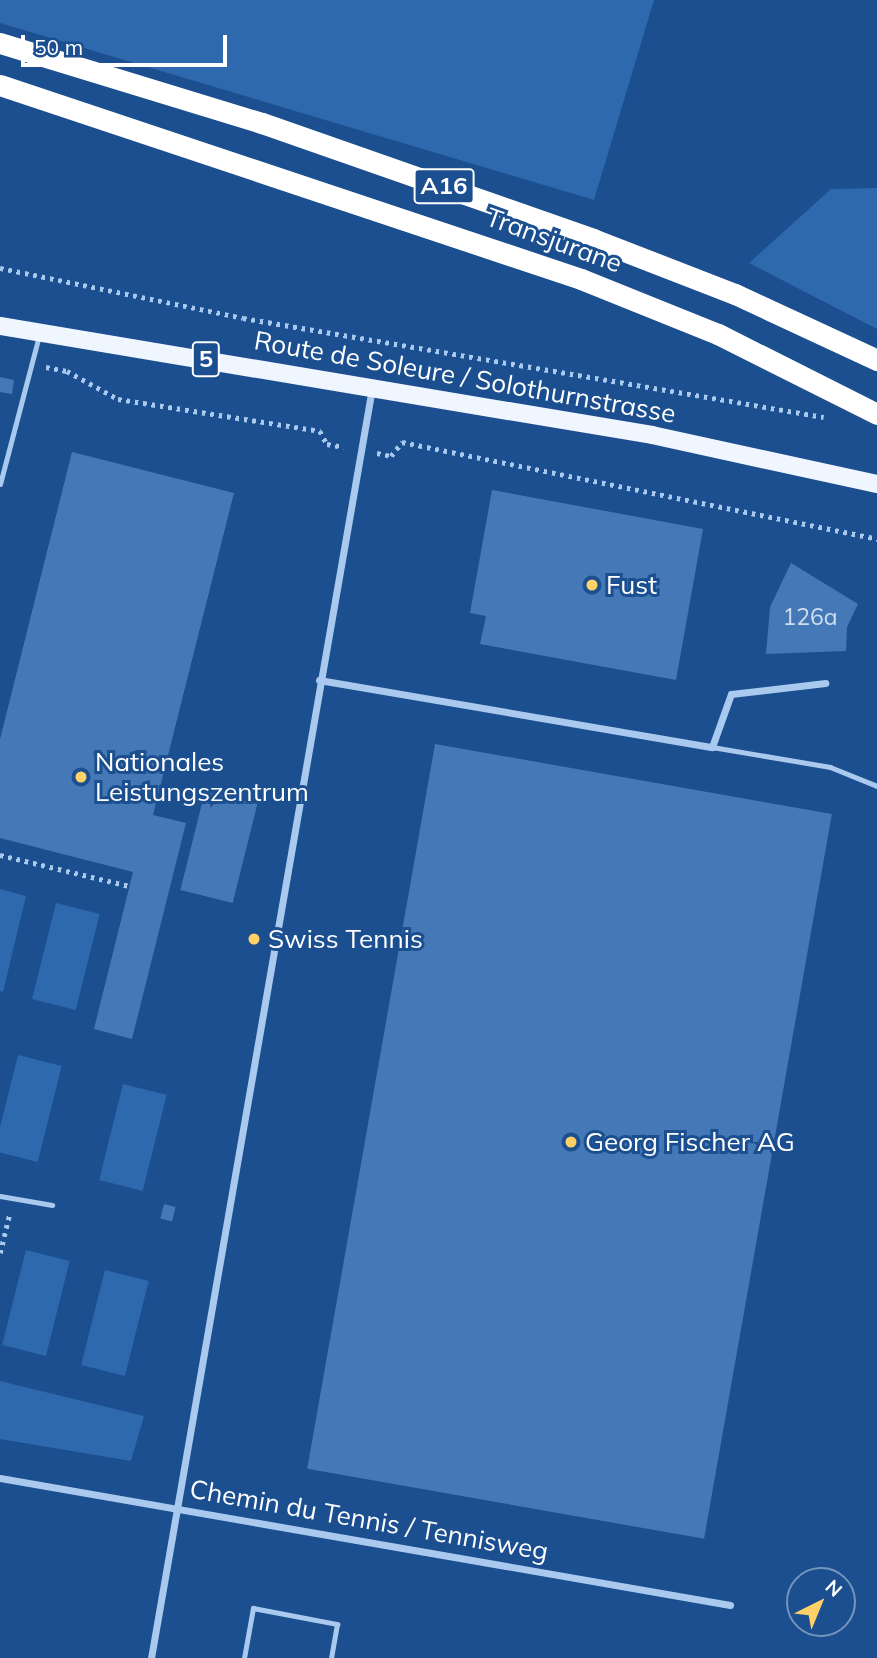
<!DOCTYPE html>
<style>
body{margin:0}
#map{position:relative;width:877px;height:1658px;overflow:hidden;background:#1b4f8f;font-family:Mulish,sans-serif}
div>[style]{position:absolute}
.green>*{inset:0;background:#2e69ad;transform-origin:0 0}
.building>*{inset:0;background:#4478b7;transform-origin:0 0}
.path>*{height:4.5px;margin-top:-2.25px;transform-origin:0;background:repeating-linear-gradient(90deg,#a9c9ee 0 3.5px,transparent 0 8.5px)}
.lane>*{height:5px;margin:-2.5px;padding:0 2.5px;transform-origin:2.5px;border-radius:2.5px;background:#a9c9ee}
.street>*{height:7px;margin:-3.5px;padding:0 3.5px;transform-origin:3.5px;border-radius:3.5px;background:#a9c9ee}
.primary>*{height:18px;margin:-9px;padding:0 9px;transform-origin:9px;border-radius:9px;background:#f0f6ff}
.highway>*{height:21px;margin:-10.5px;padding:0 10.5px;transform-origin:10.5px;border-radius:10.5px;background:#fff}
.dots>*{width:19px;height:19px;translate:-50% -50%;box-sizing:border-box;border:4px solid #1b4f8f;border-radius:50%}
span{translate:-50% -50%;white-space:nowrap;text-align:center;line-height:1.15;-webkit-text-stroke:6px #1b4f8f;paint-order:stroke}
.number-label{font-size:23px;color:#d0dded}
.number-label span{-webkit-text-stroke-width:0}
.shield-label span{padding:2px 5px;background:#1b4f8f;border:2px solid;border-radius:5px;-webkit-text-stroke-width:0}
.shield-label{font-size:24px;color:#fff;font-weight:700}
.street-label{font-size:26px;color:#fff}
.poi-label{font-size:26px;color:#fff}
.left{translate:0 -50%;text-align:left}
.north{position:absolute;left:786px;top:1567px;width:70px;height:70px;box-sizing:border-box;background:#1b4f8f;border:2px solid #7695bc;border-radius:50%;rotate:43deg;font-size:19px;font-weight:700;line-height:28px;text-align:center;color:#fff}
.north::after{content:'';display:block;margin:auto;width:24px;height:32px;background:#ffd166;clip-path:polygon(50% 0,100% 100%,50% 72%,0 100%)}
.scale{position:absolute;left:21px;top:35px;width:206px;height:32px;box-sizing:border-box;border:4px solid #fff;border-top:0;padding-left:9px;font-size:21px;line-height:24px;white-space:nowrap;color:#fff;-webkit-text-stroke:5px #1b4f8f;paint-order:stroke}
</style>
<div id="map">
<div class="green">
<div style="clip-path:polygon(0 0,654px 0,594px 200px,0 23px)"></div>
<div style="clip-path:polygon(877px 188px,877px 329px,749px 263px,831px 189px)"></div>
<div style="clip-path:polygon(0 889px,26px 896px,3px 992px,0 991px)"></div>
<div style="left:56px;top:903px;width:45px;height:99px;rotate:14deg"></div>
<div style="left:18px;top:1055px;width:45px;height:99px;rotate:14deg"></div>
<div style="left:123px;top:1084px;width:45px;height:99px;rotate:14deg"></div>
<div style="left:26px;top:1250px;width:45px;height:98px;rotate:14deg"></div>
<div style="left:105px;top:1270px;width:45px;height:98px;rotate:14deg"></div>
<div style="clip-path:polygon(0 1381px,144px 1416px,131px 1461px,0 1439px)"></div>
</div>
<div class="building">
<div style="clip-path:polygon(0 377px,14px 380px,12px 394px,0 392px)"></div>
<div style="clip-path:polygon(72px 452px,234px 493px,153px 815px,186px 823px,132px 1039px,94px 1029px,133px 872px,0 838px,0 739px)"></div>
<div style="clip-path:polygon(492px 490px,703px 529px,676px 680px,480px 644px,486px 616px,470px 613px)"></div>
<div style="clip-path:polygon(791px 563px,858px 604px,847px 627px,846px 651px,766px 654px,770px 607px)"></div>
<div style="left:435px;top:744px;width:403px;height:736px;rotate:10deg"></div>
<div style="left:205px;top:791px;width:54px;height:102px;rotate:14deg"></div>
<div style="left:164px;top:1204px;width:12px;height:15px;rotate:14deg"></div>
</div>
<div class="path">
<div style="left:0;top:268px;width:248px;rotate:11.6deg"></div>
<div style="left:243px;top:318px;width:589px;rotate:9.67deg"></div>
<div style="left:46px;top:367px;width:21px;rotate:11deg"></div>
<div style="left:67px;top:371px;width:58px;rotate:28.8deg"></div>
<div style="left:118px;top:399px;width:205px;rotate:9deg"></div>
<div style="left:320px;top:431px;width:15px;rotate:62deg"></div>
<div style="left:327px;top:444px;width:17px;rotate:10deg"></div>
<div style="left:377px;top:453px;width:14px;rotate:12deg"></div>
<div style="left:391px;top:456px;width:18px;rotate:-52deg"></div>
<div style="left:402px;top:442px;width:485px;rotate:11.5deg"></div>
<div style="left:0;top:855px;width:133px;rotate:13.5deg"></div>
<div style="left:0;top:1253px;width:42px;rotate:-76.3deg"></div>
</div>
<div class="lane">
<div style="left:0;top:484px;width:154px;rotate:-75.3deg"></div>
<div style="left:712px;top:747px;width:120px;rotate:9.6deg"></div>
<div style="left:830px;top:767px;width:51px;rotate:22deg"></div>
<div style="left:0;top:1196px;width:53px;rotate:9.8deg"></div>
<div style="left:244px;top:1658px;width:51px;rotate:-79.8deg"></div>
<div style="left:253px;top:1608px;width:86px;rotate:10.8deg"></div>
<div style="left:337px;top:1624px;width:35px;rotate:100deg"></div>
</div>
<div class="street">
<div style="left:319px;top:680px;width:399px;rotate:9.7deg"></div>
<div style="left:712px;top:747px;width:56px;rotate:-70.3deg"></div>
<div style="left:731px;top:694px;width:95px;rotate:-6.7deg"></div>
<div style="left:0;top:1478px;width:741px;rotate:9.87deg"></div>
<div style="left:151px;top:1658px;width:1289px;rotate:-80.13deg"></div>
</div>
<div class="primary">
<div style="left:0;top:326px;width:661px;rotate:9.49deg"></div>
<div style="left:652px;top:435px;width:230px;rotate:12.3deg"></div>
</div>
<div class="highway">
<div style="left:0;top:43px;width:274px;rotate:17deg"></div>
<div style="left:262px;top:123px;width:351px;rotate:19.3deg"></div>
<div style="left:593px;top:239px;width:152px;rotate:21.2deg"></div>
<div style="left:735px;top:294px;width:157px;rotate:24.9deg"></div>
<div style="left:0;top:85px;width:613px;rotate:18.46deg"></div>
<div style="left:581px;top:279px;width:148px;rotate:21.9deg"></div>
<div style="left:718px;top:334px;width:178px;rotate:26.7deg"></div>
</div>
<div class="dots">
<div style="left:592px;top:585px;background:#ffd166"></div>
<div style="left:81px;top:777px;background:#ffd166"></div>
<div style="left:254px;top:939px;background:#ffd166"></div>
<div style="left:571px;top:1142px;background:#ffd166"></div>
</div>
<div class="number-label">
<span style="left:810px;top:617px">126a</span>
</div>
<div class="shield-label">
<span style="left:444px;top:186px">A16</span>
<span style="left:206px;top:359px">5</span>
</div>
<div class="street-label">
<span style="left:554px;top:240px;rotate:20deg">Transjurane</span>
<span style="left:465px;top:377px;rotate:10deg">Route de Soleure / Solothurnstrasse</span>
<span style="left:369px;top:1520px;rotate:10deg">Chemin du Tennis / Tennisweg</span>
</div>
<div class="poi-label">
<span class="left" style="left:606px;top:585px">Fust</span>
<span class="left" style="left:95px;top:777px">Nationales<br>Leistungszentrum</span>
<span class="left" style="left:268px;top:939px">Swiss Tennis</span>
<span class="left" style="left:585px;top:1142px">Georg Fischer AG</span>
</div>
<div class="north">N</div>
<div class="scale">50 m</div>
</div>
